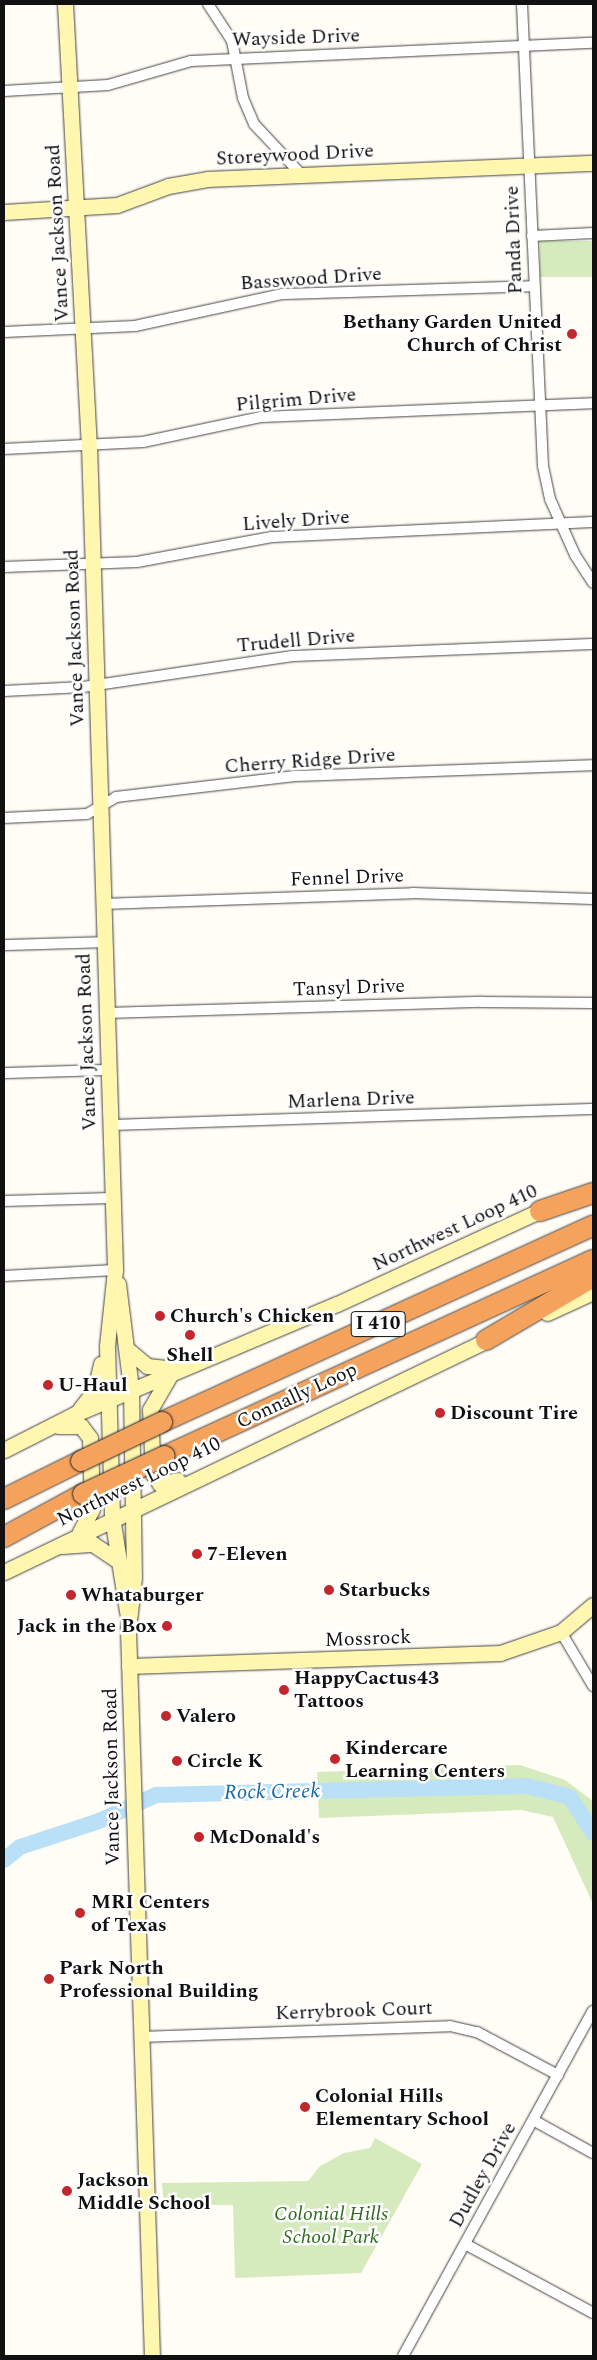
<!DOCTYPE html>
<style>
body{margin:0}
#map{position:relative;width:597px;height:2360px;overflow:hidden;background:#fffdf5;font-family:Spectral,serif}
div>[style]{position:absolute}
.green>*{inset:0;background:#d5ebbd;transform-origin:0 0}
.river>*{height:16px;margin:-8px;padding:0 8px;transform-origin:8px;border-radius:8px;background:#b9e0f7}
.roads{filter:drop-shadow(0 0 1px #444) drop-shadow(0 0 1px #444)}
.street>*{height:10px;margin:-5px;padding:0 5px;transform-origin:5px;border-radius:5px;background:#fff}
.secondary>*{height:15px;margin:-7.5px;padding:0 7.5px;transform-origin:7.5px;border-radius:7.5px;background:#fff6b0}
.highway>*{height:20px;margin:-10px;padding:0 10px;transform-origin:10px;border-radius:10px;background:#f5a25d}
.bridges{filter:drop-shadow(0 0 1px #222) drop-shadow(0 0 1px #222)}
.highway-bridge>*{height:20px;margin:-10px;padding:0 10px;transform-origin:10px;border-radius:10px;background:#f5a25d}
.dots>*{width:14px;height:14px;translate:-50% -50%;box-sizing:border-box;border:2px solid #fff;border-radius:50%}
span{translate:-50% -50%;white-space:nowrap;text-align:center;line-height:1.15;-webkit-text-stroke:5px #fff;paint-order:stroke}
.shield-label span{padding:1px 4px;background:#fff;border:1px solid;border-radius:4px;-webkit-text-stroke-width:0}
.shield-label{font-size:19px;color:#111;font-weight:700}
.street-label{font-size:20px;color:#111}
.poi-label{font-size:20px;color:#111;font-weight:700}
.right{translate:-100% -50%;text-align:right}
.left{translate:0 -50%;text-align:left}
.park-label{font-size:20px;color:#2f6b1f;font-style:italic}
.water-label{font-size:21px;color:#1768a6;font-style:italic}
.frame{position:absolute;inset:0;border:5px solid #111;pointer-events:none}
</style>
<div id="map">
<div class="green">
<div style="left:593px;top:241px;width:36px;height:53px;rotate:90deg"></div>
<div style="clip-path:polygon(520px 1765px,565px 1780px,593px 1801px,593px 1904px,553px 1817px,521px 1810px,319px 1818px,317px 1772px)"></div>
<div style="clip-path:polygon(375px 2138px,422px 2164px,361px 2273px,235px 2278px,233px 2205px,164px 2205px,162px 2183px,308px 2181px,320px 2166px,344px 2153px,370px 2148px)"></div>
</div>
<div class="river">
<div style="left:4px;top:1860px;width:21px;rotate:-39deg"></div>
<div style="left:20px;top:1847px;width:83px;rotate:-18.2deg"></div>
<div style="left:99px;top:1821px;width:63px;rotate:-24.5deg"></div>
<div style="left:156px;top:1795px;width:371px;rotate:-1.4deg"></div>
<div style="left:527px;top:1786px;width:44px;rotate:14.3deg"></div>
<div style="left:570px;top:1797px;width:43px;rotate:57.4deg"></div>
</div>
<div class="roads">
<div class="street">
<div style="left:208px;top:4px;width:44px;rotate:57deg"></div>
<div style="left:232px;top:41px;width:58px;rotate:79.1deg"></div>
<div style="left:243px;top:98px;width:28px;rotate:67deg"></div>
<div style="left:254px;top:124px;width:69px;rotate:46.8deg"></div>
<div style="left:522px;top:4px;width:462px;rotate:87.4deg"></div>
<div style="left:543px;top:466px;width:34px;rotate:78deg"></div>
<div style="left:550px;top:499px;width:61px;rotate:65.9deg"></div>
<div style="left:575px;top:555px;width:33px;rotate:57deg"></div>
<div style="left:4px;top:91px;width:104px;rotate:-3.3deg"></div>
<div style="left:108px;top:85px;width:86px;rotate:-16.1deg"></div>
<div style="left:191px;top:61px;width:402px;rotate:-2.6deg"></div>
<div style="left:532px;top:236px;width:61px;rotate:-2.8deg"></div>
<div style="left:4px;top:332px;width:131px;rotate:-2.6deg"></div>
<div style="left:135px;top:326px;width:150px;rotate:-12.3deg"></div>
<div style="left:282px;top:294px;width:252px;rotate:-1.8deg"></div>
<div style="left:4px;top:449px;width:139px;rotate:-2.9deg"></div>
<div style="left:143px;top:442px;width:121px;rotate:-12deg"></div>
<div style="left:261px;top:417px;width:332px;rotate:-2.4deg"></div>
<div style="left:4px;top:567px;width:133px;rotate:-2.2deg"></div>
<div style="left:137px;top:562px;width:137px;rotate:-10.5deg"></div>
<div style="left:272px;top:537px;width:321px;rotate:-2.7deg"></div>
<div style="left:4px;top:691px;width:79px;rotate:-2.9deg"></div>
<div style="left:83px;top:687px;width:212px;rotate:-8.4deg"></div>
<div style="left:293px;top:656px;width:300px;rotate:-2.3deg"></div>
<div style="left:4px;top:818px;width:83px;rotate:-2.8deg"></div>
<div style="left:87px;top:814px;width:34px;rotate:-30deg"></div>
<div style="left:116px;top:797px;width:180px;rotate:-6.7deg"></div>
<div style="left:295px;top:776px;width:298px;rotate:-2.1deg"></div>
<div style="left:102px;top:904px;width:311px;rotate:-2deg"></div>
<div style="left:413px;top:893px;width:180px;rotate:1.9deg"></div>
<div style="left:4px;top:945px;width:100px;rotate:-1.7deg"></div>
<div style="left:106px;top:1013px;width:376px;rotate:-1.7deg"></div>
<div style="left:482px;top:1002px;width:111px;rotate:0.5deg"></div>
<div style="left:4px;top:1073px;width:104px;rotate:-1.7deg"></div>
<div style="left:110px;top:1125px;width:483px;rotate:-1.9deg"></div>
<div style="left:4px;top:1201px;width:108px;rotate:-1.6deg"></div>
<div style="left:4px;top:1276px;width:111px;rotate:-3.1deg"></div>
<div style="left:561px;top:1632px;width:63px;rotate:59.3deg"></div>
<div style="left:140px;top:2037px;width:310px;rotate:-2deg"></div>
<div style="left:450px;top:2026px;width:28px;rotate:13deg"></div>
<div style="left:477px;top:2032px;width:92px;rotate:28deg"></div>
<div style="left:533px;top:2120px;width:68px;rotate:28.8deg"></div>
<div style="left:465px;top:2244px;width:145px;rotate:28.3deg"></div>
<div style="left:403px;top:2356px;width:394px;rotate:-61.2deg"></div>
</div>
<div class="secondary">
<div style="left:65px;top:4px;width:442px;rotate:86.9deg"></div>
<div style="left:89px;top:445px;width:825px;rotate:88.19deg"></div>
<div style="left:115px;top:1270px;width:76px;rotate:96deg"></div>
<div style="left:107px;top:1346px;width:171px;rotate:88.3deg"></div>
<div style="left:112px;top:1517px;width:101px;rotate:80.9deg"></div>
<div style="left:4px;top:212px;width:113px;rotate:-3.5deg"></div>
<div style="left:117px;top:205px;width:54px;rotate:-20.4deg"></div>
<div style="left:168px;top:186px;width:41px;rotate:-9.9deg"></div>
<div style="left:208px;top:179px;width:385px;rotate:-2.4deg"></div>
<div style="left:118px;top:1284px;width:106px;rotate:82.9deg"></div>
<div style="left:131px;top:1389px;width:188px;rotate:89.1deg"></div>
<div style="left:134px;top:1577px;width:53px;rotate:96.5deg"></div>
<div style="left:128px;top:1630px;width:726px;rotate:88.11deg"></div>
<div style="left:547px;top:1313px;width:51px;rotate:-24.5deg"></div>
<div style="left:127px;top:1349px;width:26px;rotate:40deg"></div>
<div style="left:147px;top:1366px;width:29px;rotate:6deg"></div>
<div style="left:170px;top:1375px;width:39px;rotate:120deg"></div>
<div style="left:150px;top:1409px;width:65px;rotate:87.4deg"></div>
<div style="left:153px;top:1474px;width:12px;rotate:55deg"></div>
<div style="left:160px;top:1484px;width:18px;rotate:-13deg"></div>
<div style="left:80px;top:1409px;width:24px;rotate:-52deg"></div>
<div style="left:95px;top:1390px;width:27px;rotate:-77deg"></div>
<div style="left:58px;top:1426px;width:23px"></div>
<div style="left:81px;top:1426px;width:15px;rotate:53deg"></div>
<div style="left:90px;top:1438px;width:71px;rotate:88.4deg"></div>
<div style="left:92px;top:1509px;width:26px;rotate:118deg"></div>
<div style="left:4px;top:1450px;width:80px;rotate:-26.9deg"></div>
<div style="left:75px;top:1414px;width:284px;rotate:-22.8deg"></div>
<div style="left:337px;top:1304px;width:234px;rotate:-24.7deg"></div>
<div style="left:62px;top:1546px;width:31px;rotate:-4deg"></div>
<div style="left:93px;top:1544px;width:30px;rotate:34deg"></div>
<div style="left:4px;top:1572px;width:546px;rotate:-25.63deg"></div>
<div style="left:129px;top:1666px;width:371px;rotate:-2deg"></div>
<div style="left:500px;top:1653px;width:65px;rotate:-19deg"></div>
<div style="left:561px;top:1632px;width:42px;rotate:-40.2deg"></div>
</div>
<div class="highway">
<div style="left:540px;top:1211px;width:56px;rotate:-18.8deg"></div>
<div style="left:486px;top:1340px;width:124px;rotate:-30.5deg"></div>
<div style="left:162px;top:1422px;width:473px;rotate:-24.5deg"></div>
<div style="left:165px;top:1456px;width:471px;rotate:-24.6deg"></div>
<div style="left:4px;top:1499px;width:86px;rotate:-26.3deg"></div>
<div style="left:4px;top:1537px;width:90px;rotate:-28.6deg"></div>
</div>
</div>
<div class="bridges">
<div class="highway-bridge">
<div style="left:81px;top:1461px;width:90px;rotate:-25.7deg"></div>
<div style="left:83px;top:1494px;width:90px;rotate:-24.9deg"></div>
</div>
</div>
<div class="dots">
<div style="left:572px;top:334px;background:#c4262e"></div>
<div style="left:160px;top:1316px;background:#c4262e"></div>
<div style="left:190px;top:1335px;background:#c4262e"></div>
<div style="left:48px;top:1385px;background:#c4262e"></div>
<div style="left:440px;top:1413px;background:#c4262e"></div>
<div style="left:197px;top:1554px;background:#c4262e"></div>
<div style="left:329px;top:1590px;background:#c4262e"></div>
<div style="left:71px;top:1595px;background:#c4262e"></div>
<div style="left:167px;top:1626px;background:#c4262e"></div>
<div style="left:284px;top:1690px;background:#c4262e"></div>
<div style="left:166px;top:1716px;background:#c4262e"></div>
<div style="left:335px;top:1759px;background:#c4262e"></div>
<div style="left:177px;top:1761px;background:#c4262e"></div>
<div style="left:199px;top:1837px;background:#c4262e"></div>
<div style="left:80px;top:1913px;background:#c4262e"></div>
<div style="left:49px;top:1979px;background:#c4262e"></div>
<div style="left:305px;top:2107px;background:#c4262e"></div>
<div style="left:67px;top:2191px;background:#c4262e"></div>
</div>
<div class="shield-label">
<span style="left:378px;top:1324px">I 410</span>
</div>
<div class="street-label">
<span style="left:296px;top:38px;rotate:-2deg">Wayside Drive</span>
<span style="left:295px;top:155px;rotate:-3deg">Storeywood Drive</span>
<span style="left:58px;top:233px;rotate:-93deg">Vance Jackson Road</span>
<span style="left:514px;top:240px;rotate:-92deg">Panda Drive</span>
<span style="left:311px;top:279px;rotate:-4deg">Basswood Drive</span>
<span style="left:296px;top:400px;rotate:-5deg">Pilgrim Drive</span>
<span style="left:296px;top:521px;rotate:-4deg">Lively Drive</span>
<span style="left:75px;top:638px;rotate:-92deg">Vance Jackson Road</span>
<span style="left:296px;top:641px;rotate:-5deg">Trudell Drive</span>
<span style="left:310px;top:761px;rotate:-4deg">Cherry Ridge Drive</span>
<span style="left:347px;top:878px;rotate:-2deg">Fennel Drive</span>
<span style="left:349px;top:988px;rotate:-2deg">Tansyl Drive</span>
<span style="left:87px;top:1042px;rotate:-92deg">Vance Jackson Road</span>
<span style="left:351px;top:1100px;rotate:-2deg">Marlena Drive</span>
<span style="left:455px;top:1228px;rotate:-25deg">Northwest Loop 410</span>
<span style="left:297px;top:1396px;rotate:-25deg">Connally Loop</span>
<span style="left:139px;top:1482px;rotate:-26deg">Northwest Loop 410</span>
<span style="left:368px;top:1639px;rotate:-2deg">Mossrock</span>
<span style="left:112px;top:1777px;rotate:-91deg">Vance Jackson Road</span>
<span style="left:354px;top:2011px;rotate:-2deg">Kerrybrook Court</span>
<span style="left:483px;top:2175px;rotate:-61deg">Dudley Drive</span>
</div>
<div class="poi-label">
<span class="right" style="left:562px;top:334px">Bethany Garden United<br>Church of Christ</span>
<span class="left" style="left:170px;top:1316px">Church's Chicken</span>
<span style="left:190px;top:1355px">Shell</span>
<span class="left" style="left:58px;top:1385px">U-Haul</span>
<span class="left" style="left:450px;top:1413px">Discount Tire</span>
<span class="left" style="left:207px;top:1554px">7-Eleven</span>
<span class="left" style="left:339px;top:1590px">Starbucks</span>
<span class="left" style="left:81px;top:1595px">Whataburger</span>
<span class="right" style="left:157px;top:1626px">Jack in the Box</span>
<span class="left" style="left:294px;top:1690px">HappyCactus43<br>Tattoos</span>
<span class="left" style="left:176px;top:1716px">Valero</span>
<span class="left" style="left:345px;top:1760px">Kindercare<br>Learning Centers</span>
<span class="left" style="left:187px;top:1761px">Circle K</span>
<span class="left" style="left:209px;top:1837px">McDonald's</span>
<span class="left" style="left:91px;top:1914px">MRI Centers<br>of Texas</span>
<span class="left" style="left:59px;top:1980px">Park North<br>Professional Building</span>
<span class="left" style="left:315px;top:2108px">Colonial Hills<br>Elementary School</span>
<span class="left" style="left:77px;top:2192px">Jackson<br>Middle School</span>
</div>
<div class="park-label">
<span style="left:331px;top:2226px">Colonial Hills<br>School Park</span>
</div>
<div class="water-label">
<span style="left:272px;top:1792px;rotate:-1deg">Rock Creek</span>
</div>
<div class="frame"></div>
</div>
